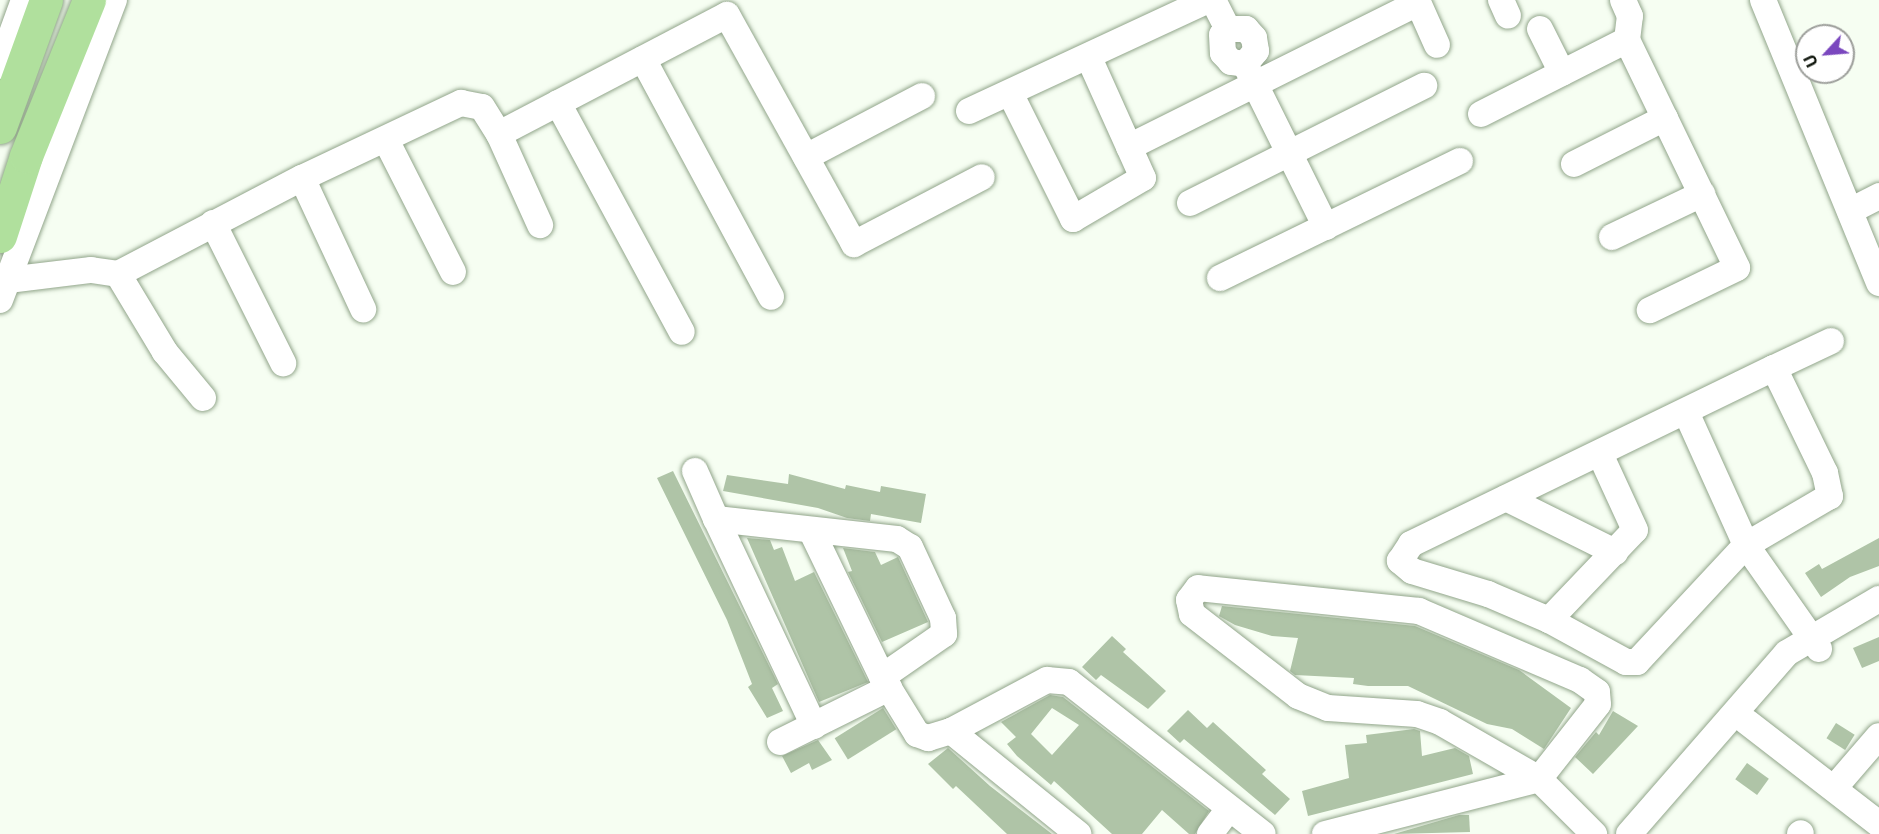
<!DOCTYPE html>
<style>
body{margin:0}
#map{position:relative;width:1879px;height:834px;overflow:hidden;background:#f6fef2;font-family:"Open Sans",sans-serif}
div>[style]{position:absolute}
.building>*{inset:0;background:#afc4a7;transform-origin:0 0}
.roads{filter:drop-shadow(0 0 2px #91a58a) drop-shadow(0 0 2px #91a58a)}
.minor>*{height:26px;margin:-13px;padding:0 13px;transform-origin:13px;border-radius:13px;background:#fff}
.highway>*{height:33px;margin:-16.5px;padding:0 16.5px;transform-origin:16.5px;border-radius:16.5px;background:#b0e09d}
span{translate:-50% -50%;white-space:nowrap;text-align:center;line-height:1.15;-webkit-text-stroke:5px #fff;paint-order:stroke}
.north{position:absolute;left:1795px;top:24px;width:60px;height:60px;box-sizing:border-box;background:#fff;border:2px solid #9d9f9b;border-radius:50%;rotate:244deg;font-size:16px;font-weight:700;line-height:24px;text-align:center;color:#091006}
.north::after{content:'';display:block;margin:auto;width:21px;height:27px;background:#7a47be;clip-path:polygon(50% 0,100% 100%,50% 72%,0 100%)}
</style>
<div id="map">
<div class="building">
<div style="clip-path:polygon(673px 471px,778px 684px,772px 688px,783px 711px,767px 718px,748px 687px,752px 684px,727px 620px,657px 478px)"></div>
<div style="clip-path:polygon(789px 474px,845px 489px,846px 485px,880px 492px,881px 486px,926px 494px,921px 523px,871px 514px,870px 521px,847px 518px,818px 508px,723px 491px,727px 475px,788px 484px)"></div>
<div style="clip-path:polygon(747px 538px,770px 540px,774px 550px,782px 547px,795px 581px,814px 572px,868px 682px,819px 702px)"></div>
<div style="clip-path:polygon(1879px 538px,1879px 566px,1850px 577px,1821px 597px,1805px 573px,1819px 564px,1822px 569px)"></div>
<div style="clip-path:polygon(843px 548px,875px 552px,881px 565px,898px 557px,928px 622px,882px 642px,848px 572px,852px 571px)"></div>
<div style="clip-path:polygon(1222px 606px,1415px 626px,1519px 670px,1571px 708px,1544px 749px,1512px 729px,1487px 724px,1408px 686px,1368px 686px,1353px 684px,1354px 678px,1295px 675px,1290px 671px,1298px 638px,1272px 636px,1235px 625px,1219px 616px)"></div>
<div style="clip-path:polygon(1112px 636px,1126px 649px,1123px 652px,1166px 691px,1148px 709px,1101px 675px,1096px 680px,1082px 667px)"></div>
<div style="clip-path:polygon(1879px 637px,1879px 661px,1862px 668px,1853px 648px)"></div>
<div style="clip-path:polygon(evenodd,1050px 695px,1063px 697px,1209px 811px,1195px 834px,1189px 834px,1162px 810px,1142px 834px,1112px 834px,1054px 781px,1051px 785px,1017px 756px,1007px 744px,1016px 737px,1001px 722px,1050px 695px,1052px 708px,1079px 725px,1052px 755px,1031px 734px,1052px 708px)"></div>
<div style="left:883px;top:708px;width:25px;height:57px;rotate:58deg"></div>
<div style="clip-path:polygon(1188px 710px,1207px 728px,1213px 722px,1266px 770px,1262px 774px,1290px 799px,1275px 815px,1184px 739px,1180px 743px,1167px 731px)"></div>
<div style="clip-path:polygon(1613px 711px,1638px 726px,1593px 774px,1575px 757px,1596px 732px,1599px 735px)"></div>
<div style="left:1836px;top:723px;width:22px;height:18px;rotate:32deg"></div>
<div style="clip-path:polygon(1414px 729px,1420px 731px,1422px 756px,1455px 748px,1469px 756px,1473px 774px,1308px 816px,1302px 791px,1349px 778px,1345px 745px,1367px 743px,1366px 735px)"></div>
<div style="clip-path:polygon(818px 740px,832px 760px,812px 770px,809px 763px,791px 773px,782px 756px)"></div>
<div style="clip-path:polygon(948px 748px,990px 786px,1052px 834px,1007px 834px,956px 786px,953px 789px,928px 764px)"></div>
<div style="left:1747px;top:763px;width:27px;height:20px;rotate:36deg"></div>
<div style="clip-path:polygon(1459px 815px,1469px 815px,1470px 832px,1394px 834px)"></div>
</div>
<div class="roads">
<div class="minor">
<div style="left:1213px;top:0;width:33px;rotate:63deg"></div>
<div style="left:1228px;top:29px;width:8px;rotate:135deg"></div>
<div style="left:1222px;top:35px;width:18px;rotate:87deg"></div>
<div style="left:1223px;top:53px;width:12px;rotate:48deg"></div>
<div style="left:1231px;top:62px;width:14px;rotate:8deg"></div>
<div style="left:1245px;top:64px;width:182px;rotate:63.6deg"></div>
<div style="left:1417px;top:0;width:49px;rotate:66deg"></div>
<div style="left:1501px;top:0;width:17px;rotate:66deg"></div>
<div style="left:1763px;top:0;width:306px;rotate:67.7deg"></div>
<div style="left:1228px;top:29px;width:18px"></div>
<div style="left:1246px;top:29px;width:12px;rotate:48deg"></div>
<div style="left:1254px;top:38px;width:13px;rotate:81deg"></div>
<div style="left:1256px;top:51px;width:17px;rotate:130deg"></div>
<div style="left:1540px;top:29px;width:49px;rotate:63.4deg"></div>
<div style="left:1627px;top:40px;width:253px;rotate:64.2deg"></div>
<div style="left:1737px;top:268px;width:97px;rotate:154.2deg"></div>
<div style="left:643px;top:59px;width:270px;rotate:61.7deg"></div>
<div style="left:0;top:66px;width:70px;rotate:-70deg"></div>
<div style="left:1010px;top:93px;width:141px;rotate:63.4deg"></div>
<div style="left:1073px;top:219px;width:81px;rotate:-30.4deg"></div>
<div style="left:1143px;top:178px;width:132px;rotate:-114.2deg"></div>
<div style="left:558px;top:103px;width:260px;rotate:61.6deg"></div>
<div style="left:969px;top:111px;width:264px;rotate:-24.9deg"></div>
<div style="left:1481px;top:114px;width:164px;rotate:-26.9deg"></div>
<div style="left:1627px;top:40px;width:24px;rotate:-83deg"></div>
<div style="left:1630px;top:16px;width:17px;rotate:-114deg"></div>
<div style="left:499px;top:134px;width:100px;rotate:65.7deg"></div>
<div style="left:386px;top:140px;width:148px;rotate:63.1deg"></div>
<div style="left:1129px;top:147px;width:323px;rotate:-26.5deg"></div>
<div style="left:806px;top:157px;width:131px;rotate:-27.7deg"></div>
<div style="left:1574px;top:164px;width:102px;rotate:-26.8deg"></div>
<div style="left:302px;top:178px;width:145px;rotate:65deg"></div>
<div style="left:1190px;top:203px;width:262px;rotate:-26.6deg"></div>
<div style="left:1850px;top:211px;width:33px;rotate:-27deg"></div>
<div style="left:213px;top:223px;width:157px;rotate:63.4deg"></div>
<div style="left:1612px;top:237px;width:100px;rotate:-25.5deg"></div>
<div style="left:1220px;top:278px;width:267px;rotate:-26deg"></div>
<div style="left:8px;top:280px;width:84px;rotate:-6.9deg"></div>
<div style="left:91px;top:270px;width:27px;rotate:8deg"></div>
<div style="left:0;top:300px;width:321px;rotate:-69.2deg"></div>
<div style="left:1774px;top:368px;width:117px;rotate:64.1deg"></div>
<div style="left:1825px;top:473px;width:24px;rotate:78deg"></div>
<div style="left:1830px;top:496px;width:97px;rotate:149.7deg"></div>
<div style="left:1746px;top:545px;width:160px;rotate:133deg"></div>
<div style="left:1637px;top:662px;width:11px;rotate:180deg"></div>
<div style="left:1626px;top:662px;width:88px;rotate:-151.4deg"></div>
<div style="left:1549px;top:620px;width:66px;rotate:-156.9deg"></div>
<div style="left:1488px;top:594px;width:79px;rotate:-163.2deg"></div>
<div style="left:1412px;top:571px;width:16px;rotate:-140deg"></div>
<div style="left:1400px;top:561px;width:20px;rotate:-57deg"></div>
<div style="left:1411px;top:544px;width:403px;rotate:-25.9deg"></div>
<div style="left:1774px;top:368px;width:63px;rotate:-25.3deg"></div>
<div style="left:203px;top:398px;width:60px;rotate:-129.6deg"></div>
<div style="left:165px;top:352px;width:91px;rotate:-121.1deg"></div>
<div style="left:118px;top:274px;width:208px;rotate:-27.6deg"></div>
<div style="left:302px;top:178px;width:176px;rotate:-25.3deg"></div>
<div style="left:461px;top:103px;width:21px;rotate:11deg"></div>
<div style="left:482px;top:107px;width:32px;rotate:58deg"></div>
<div style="left:499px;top:134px;width:257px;rotate:-27.6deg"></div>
<div style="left:727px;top:15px;width:262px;rotate:61deg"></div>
<div style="left:854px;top:244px;width:144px;rotate:-27.6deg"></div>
<div style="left:1686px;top:412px;width:146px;rotate:65.7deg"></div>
<div style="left:1746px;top:545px;width:127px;rotate:54.9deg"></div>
<div style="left:695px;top:471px;width:52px;rotate:66.4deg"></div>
<div style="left:1506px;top:498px;width:122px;rotate:26.4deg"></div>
<div style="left:812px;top:532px;width:161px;rotate:64.2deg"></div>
<div style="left:882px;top:677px;width:67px;rotate:58.4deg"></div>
<div style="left:917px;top:734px;width:12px;rotate:20deg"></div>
<div style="left:928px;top:738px;width:24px;rotate:-17deg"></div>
<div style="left:951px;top:731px;width:109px;rotate:-28deg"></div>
<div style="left:1047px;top:680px;width:22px;rotate:5deg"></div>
<div style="left:1069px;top:682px;width:246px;rotate:38.1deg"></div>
<div style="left:1549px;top:620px;width:124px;rotate:-46.3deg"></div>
<div style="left:1635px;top:530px;width:84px;rotate:-114.7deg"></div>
<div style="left:1747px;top:722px;width:167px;rotate:37.7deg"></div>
<div style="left:814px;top:726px;width:229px;rotate:-115.3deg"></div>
<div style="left:716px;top:519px;width:182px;rotate:6.3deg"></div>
<div style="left:897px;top:539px;width:15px;rotate:32deg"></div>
<div style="left:910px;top:547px;width:78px;rotate:65.1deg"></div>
<div style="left:943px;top:618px;width:16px;rotate:86deg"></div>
<div style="left:944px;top:634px;width:75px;rotate:145.3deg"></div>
<div style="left:951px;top:731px;width:164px;rotate:39deg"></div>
<div style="left:780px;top:742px;width:122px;rotate:-26.4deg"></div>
<div style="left:1835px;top:787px;width:67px;rotate:-49.2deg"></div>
<div style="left:1210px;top:834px;width:30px;rotate:-53deg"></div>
<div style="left:1325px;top:834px;width:221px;rotate:-14.4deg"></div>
<div style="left:1539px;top:779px;width:95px;rotate:-51.8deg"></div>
<div style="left:1598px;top:704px;width:12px;rotate:-95deg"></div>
<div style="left:1597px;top:692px;width:21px;rotate:-145deg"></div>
<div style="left:1580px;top:680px;width:175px;rotate:-156.8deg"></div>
<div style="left:1419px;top:611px;width:222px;rotate:-174.1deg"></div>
<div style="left:1198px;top:588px;width:15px;rotate:127deg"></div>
<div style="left:1189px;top:600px;width:14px;rotate:78deg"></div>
<div style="left:1192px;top:614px;width:134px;rotate:37.7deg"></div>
<div style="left:1298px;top:696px;width:32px;rotate:22deg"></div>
<div style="left:1328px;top:708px;width:89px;rotate:3.9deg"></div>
<div style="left:1417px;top:714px;width:24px;rotate:19deg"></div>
<div style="left:1440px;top:722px;width:114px;rotate:29.9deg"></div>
<div style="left:1539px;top:779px;width:78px;rotate:45deg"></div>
<div style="left:1629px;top:834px;width:240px;rotate:-48.9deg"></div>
<div style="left:1787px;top:653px;width:107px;rotate:-30.4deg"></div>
<div style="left:1800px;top:834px;width:1px;rotate:-45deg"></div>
</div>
<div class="highway">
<div style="left:0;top:127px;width:135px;rotate:-70.1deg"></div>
<div style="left:0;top:236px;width:84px;rotate:-72deg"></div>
<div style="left:26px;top:156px;width:168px;rotate:-68deg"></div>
</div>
</div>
<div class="north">U</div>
</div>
